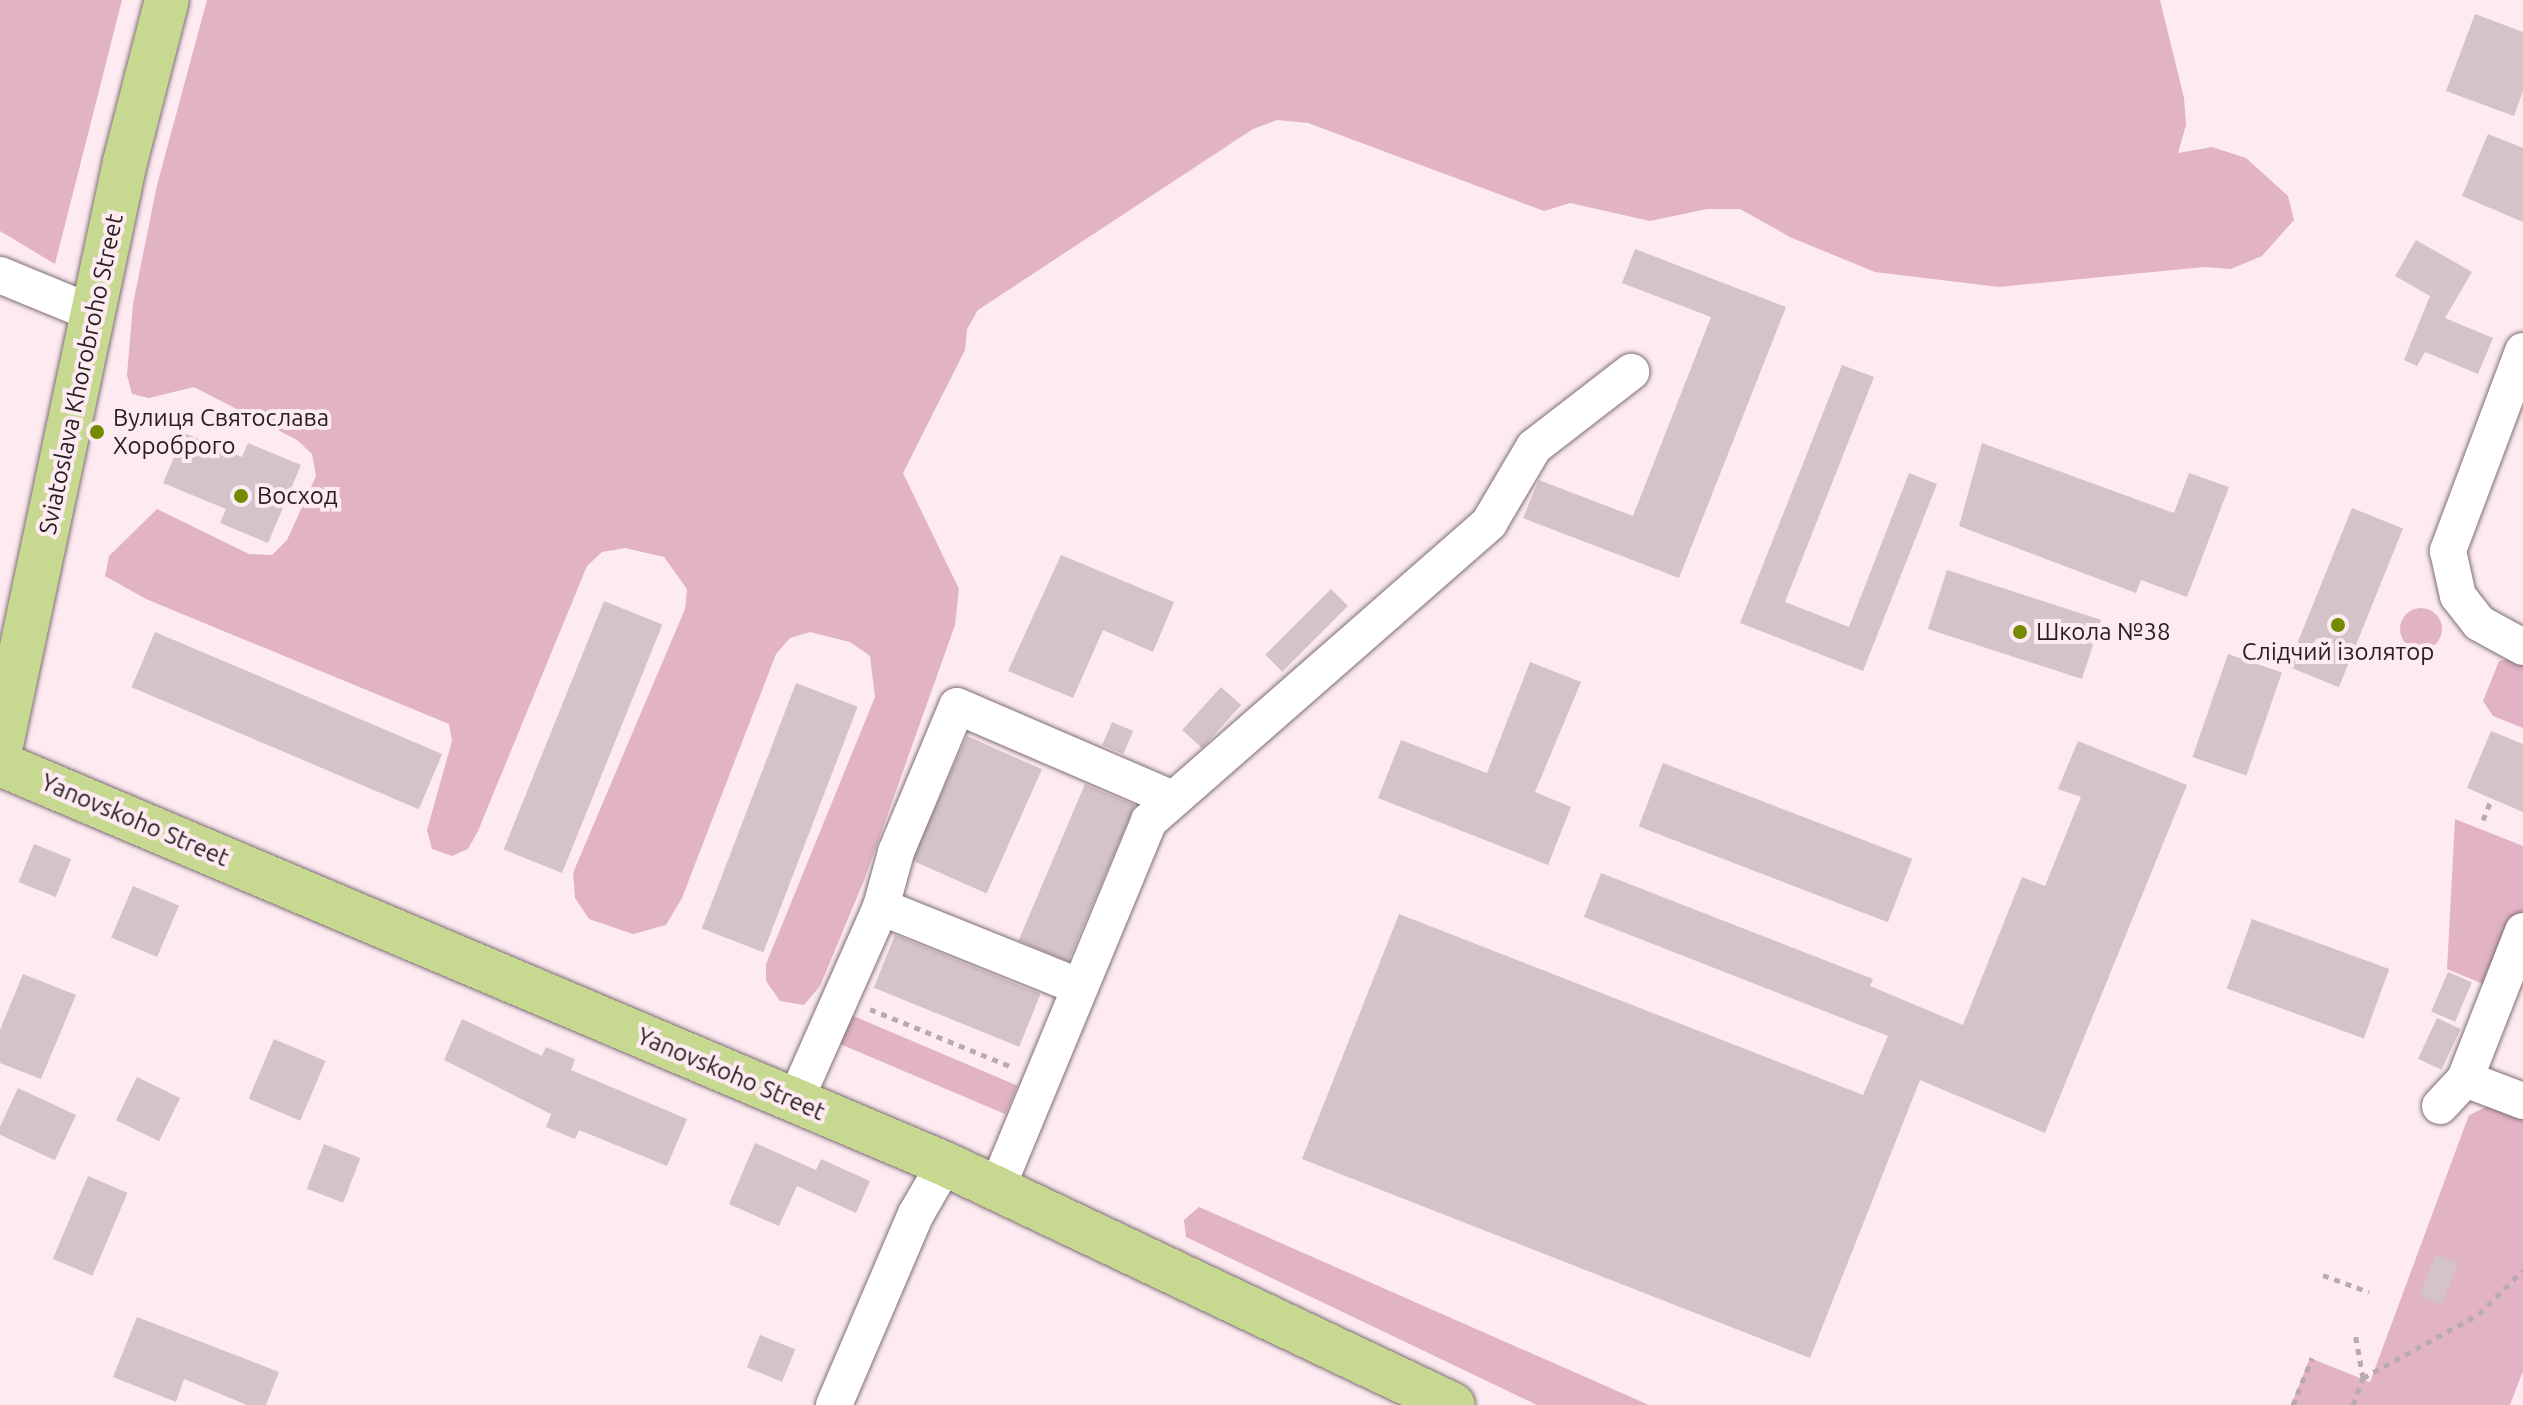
<!DOCTYPE html>
<meta charset="utf-8">
<style>
body{margin:0}
#map{position:relative;width:2523px;height:1405px;overflow:hidden;background:#fdebf1;font-family:Ubuntu,sans-serif}
div>[style]{position:absolute}
.green>*{inset:0;background:#e1b3c4;transform-origin:0 0}
.round{border-radius:50%}
.building>*{inset:0;background:#d4c3c9;transform-origin:0 0}
.path>*{height:5px;margin-top:-2.5px;transform-origin:0;background:repeating-linear-gradient(90deg,#b9aaaf 0 6px,transparent 0 12px)}
.roads{filter:drop-shadow(0 0 2px #7e6e73) drop-shadow(0 0 2px #7e6e73)}
.minor>*{height:36px;margin:-18px;padding:0 18px;transform-origin:18px;border-radius:18px;background:#fff}
.major>*{height:44px;margin:-22px;padding:0 22px;transform-origin:22px;border-radius:22px;background:#c7d890}
.dots>*{width:22px;height:22px;translate:-50% -50%;box-sizing:border-box;border:4px solid #fdebf1;border-radius:50%}
span{translate:-50% -50%;white-space:nowrap;text-align:center;line-height:1.15;-webkit-text-stroke:8px #fdebf1;paint-order:stroke}
.street-label{font-size:24px;color:#251f21}
.poi-label{font-size:24px;color:#251f21}
.left{translate:0 -50%;text-align:left}
</style>
<div id="map">
<div class="green">
<div style="clip-path:polygon(0 0,122px 0,55px 264px,0 231px)"></div>
<div style="clip-path:polygon(207px 0,2160px 0,2184px 98px,2186px 125px,2178px 153px,2212px 147px,2246px 158px,2288px 196px,2294px 220px,2262px 256px,2231px 269px,2204px 267px,1999px 287px,1875px 272px,1792px 238px,1740px 209px,1707px 209px,1650px 221px,1570px 203px,1544px 211px,1308px 123px,1277px 120px,1253px 129px,978px 310px,967px 329px,965px 350px,903px 473px,959px 589px,955px 625px,865px 878px,820px 986px,804px 1005px,780px 1001px,766px 981px,766px 964px,875px 697px,870px 656px,850px 642px,810px 632px,790px 638px,776px 654px,682px 898px,666px 925px,633px 934px,589px 919px,575px 898px,573px 873px,685px 609px,687px 589px,664px 557px,625px 548px,602px 552px,587px 566px,478px 831px,468px 849px,452px 856px,432px 849px,427px 830px,452px 741px,449px 724px,146px 599px,105px 576px,109px 556px,157px 509px,249px 554px,272px 555px,287px 540px,316px 476px,312px 454px,297px 440px,194px 387px,149px 398px,132px 394px,127px 375px,133px 304px,157px 185px)"></div>
<div class="round" style="left:2400px;top:608px;width:42px;height:42px"></div>
<div style="clip-path:polygon(2523px 656px,2523px 728px,2493px 716px,2483px 701px,2499px 661px)"></div>
<div style="clip-path:polygon(2455px 819px,2523px 846px,2523px 911px,2493px 988px,2447px 969px)"></div>
<div style="left:851px;top:1015px;width:181px;height:31px;rotate:23deg"></div>
<div style="clip-path:polygon(2493px 1104px,2523px 1116px,2523px 1371px,2510px 1405px,2291px 1405px,2310px 1358px,2370px 1382px,2469px 1115px)"></div>
<div style="clip-path:polygon(1199px 1207px,1649px 1405px,1537px 1405px,1186px 1237px,1184px 1220px)"></div>
</div>
<div class="building">
<div style="clip-path:polygon(2475px 14px,2523px 32px,2523px 91px,2514px 116px,2446px 91px)"></div>
<div style="clip-path:polygon(2488px 134px,2523px 148px,2523px 222px,2462px 196px)"></div>
<div style="clip-path:polygon(2416px 240px,2472px 272px,2445px 318px,2493px 338px,2478px 374px,2425px 352px,2417px 366px,2404px 360px,2430px 296px,2395px 276px)"></div>
<div style="clip-path:polygon(1635px 249px,1786px 307px,1679px 578px,1523px 518px,1539px 480px,1633px 516px,1711px 317px,1622px 283px)"></div>
<div style="clip-path:polygon(1842px 365px,1874px 377px,1785px 602px,1849px 627px,1909px 473px,1937px 484px,1863px 671px,1740px 623px)"></div>
<div style="clip-path:polygon(184px 433px,242px 457px,248px 443px,301px 465px,268px 543px,220px 523px,226px 509px,163px 483px)"></div>
<div style="clip-path:polygon(1982px 443px,2174px 513px,2189px 473px,2229px 487px,2187px 597px,2141px 580px,2136px 593px,1959px 526px)"></div>
<div style="left:2352px;top:508px;width:55px;height:171px;rotate:22deg"></div>
<div style="clip-path:polygon(1061px 555px,1174px 602px,1153px 652px,1103px 630px,1073px 698px,1008px 671px)"></div>
<div style="left:1947px;top:570px;width:162px;height:62px;rotate:18deg"></div>
<div style="left:1331px;top:589px;width:24px;height:93px;rotate:45deg"></div>
<div style="left:604px;top:601px;width:63px;height:268px;rotate:22deg"></div>
<div style="left:155px;top:632px;width:312px;height:60px;rotate:23deg"></div>
<div style="left:2228px;top:654px;width:57px;height:109px;rotate:19deg"></div>
<div style="clip-path:polygon(1530px 662px,1581px 682px,1535px 792px,1571px 807px,1548px 865px,1378px 798px,1401px 740px,1487px 773px)"></div>
<div style="left:796px;top:683px;width:66px;height:263px;rotate:21deg"></div>
<div style="left:1221px;top:687px;width:27px;height:58px;rotate:42deg"></div>
<div style="left:1112px;top:722px;width:23px;height:25px;rotate:23deg"></div>
<div style="clip-path:polygon(2491px 731px,2523px 744px,2523px 812px,2467px 788px)"></div>
<div style="left:967px;top:736px;width:82px;height:136px;rotate:24deg"></div>
<div style="clip-path:polygon(2078px 741px,2187px 785px,2045px 1133px,1920px 1080px,1810px 1358px,1302px 1159px,1399px 914px,1863px 1095px,1888px 1036px,1584px 917px,1601px 873px,1873px 979px,1870px 986px,1963px 1025px,2022px 877px,2045px 886px,2081px 797px,2058px 789px)"></div>
<div style="left:1663px;top:763px;width:267px;height:68px;rotate:21deg"></div>
<div style="left:1085px;top:784px;width:54px;height:170px;rotate:23deg"></div>
<div style="left:34px;top:844px;width:40px;height:41px;rotate:22deg"></div>
<div style="left:133px;top:886px;width:50px;height:56px;rotate:23deg"></div>
<div style="left:2252px;top:919px;width:146px;height:74px;rotate:20deg"></div>
<div style="left:895px;top:935px;width:157px;height:57px;rotate:22deg"></div>
<div style="left:2448px;top:972px;width:26px;height:43px;rotate:23deg"></div>
<div style="clip-path:polygon(23px 974px,76px 995px,41px 1079px,0 1063px,0 1030px)"></div>
<div style="left:2437px;top:1018px;width:26px;height:45px;rotate:25deg"></div>
<div style="clip-path:polygon(462px 1019px,542px 1056px,546px 1047px,575px 1059px,571px 1070px,687px 1119px,667px 1166px,579px 1130px,575px 1139px,546px 1127px,551px 1114px,444px 1060px)"></div>
<div style="left:274px;top:1039px;width:56px;height:65px;rotate:23deg"></div>
<div style="left:137px;top:1077px;width:48px;height:48px;rotate:26deg"></div>
<div style="left:18px;top:1088px;width:64px;height:50px;rotate:25deg"></div>
<div style="clip-path:polygon(755px 1143px,816px 1170px,821px 1159px,870px 1181px,856px 1213px,797px 1186px,779px 1226px,729px 1204px)"></div>
<div style="left:324px;top:1144px;width:39px;height:48px;rotate:21deg"></div>
<div style="left:88px;top:1176px;width:43px;height:90px;rotate:23deg"></div>
<div style="left:2436px;top:1254px;width:24px;height:45px;rotate:22deg"></div>
<div style="clip-path:polygon(137px 1317px,279px 1372px,266px 1405px,247px 1405px,184px 1379px,176px 1402px,113px 1377px)"></div>
<div style="left:760px;top:1335px;width:38px;height:35px;rotate:22deg"></div>
</div>
<div class="path">
<div style="left:2483px;top:820px;width:24px;rotate:-68deg"></div>
<div style="left:870px;top:1009px;width:153px;rotate:22.2deg"></div>
<div style="left:2323px;top:1275px;width:49px;rotate:20.3deg"></div>
<div style="left:2363px;top:1378px;width:132px;rotate:-28.9deg"></div>
<div style="left:2479px;top:1314px;width:62px;rotate:-45deg"></div>
<div style="left:2293px;top:1405px;width:51px;rotate:-68deg"></div>
<div style="left:2353px;top:1405px;width:29px;rotate:-70deg"></div>
<div style="left:2363px;top:1378px;width:46px;rotate:-100.1deg"></div>
</div>
<div class="roads">
<div class="minor">
<div style="left:0;top:275px;width:100px;rotate:22.4deg"></div>
<div style="left:2523px;top:351px;width:214px;rotate:110.6deg"></div>
<div style="left:2448px;top:551px;width:46px;rotate:77.5deg"></div>
<div style="left:2458px;top:596px;width:34px;rotate:52deg"></div>
<div style="left:2479px;top:623px;width:50px;rotate:28.6deg"></div>
<div style="left:881px;top:907px;width:214px;rotate:21.9deg"></div>
<div style="left:2465px;top:1079px;width:62px;rotate:20.8deg"></div>
<div style="left:795px;top:1101px;width:212px;rotate:-66.1deg"></div>
<div style="left:881px;top:907px;width:57px;rotate:-74.7deg"></div>
<div style="left:896px;top:852px;width:158px;rotate:-67.3deg"></div>
<div style="left:957px;top:706px;width:235px;rotate:23.3deg"></div>
<div style="left:2440px;top:1106px;width:37px;rotate:-47deg"></div>
<div style="left:2465px;top:1079px;width:159px;rotate:-68.6deg"></div>
<div style="left:997px;top:1188px;width:397px;rotate:-67.5deg"></div>
<div style="left:1149px;top:821px;width:452px;rotate:-41.2deg"></div>
<div style="left:1489px;top:523px;width:88px;rotate:-59.4deg"></div>
<div style="left:1534px;top:447px;width:123px;rotate:-37.7deg"></div>
<div style="left:834px;top:1405px;width:208px;rotate:-66.8deg"></div>
<div style="left:916px;top:1214px;width:58px;rotate:-59.9deg"></div>
</div>
<div class="major">
<div style="left:0;top:750px;width:601px;rotate:-78deg"></div>
<div style="left:125px;top:162px;width:167px;rotate:-75.5deg"></div>
<div style="left:0;top:764px;width:1026px;rotate:22.94deg"></div>
<div style="left:945px;top:1164px;width:562px;rotate:25.38deg"></div>
</div>
</div>
<div class="dots">
<div style="left:97px;top:432px;background:#728b00"></div>
<div style="left:241px;top:496px;background:#728b00"></div>
<div style="left:2338px;top:625px;background:#728b00"></div>
<div style="left:2020px;top:632px;background:#728b00"></div>
</div>
<div class="street-label">
<span style="left:81px;top:374px;rotate:-78deg">Sviatoslava Khorobroho Street</span>
<span style="left:135px;top:820px;rotate:23deg">Yanovskoho Street</span>
<span style="left:731px;top:1074px;rotate:23deg">Yanovskoho Street</span>
</div>
<div class="poi-label">
<span class="left" style="left:113px;top:432px">Вулиця Святослава<br>Хороброго</span>
<span class="left" style="left:257px;top:496px">Восход</span>
<span class="left" style="left:2036px;top:632px">Школа №38</span>
<span style="left:2338px;top:652px">Слідчий ізолятор</span>
</div>
</div>
